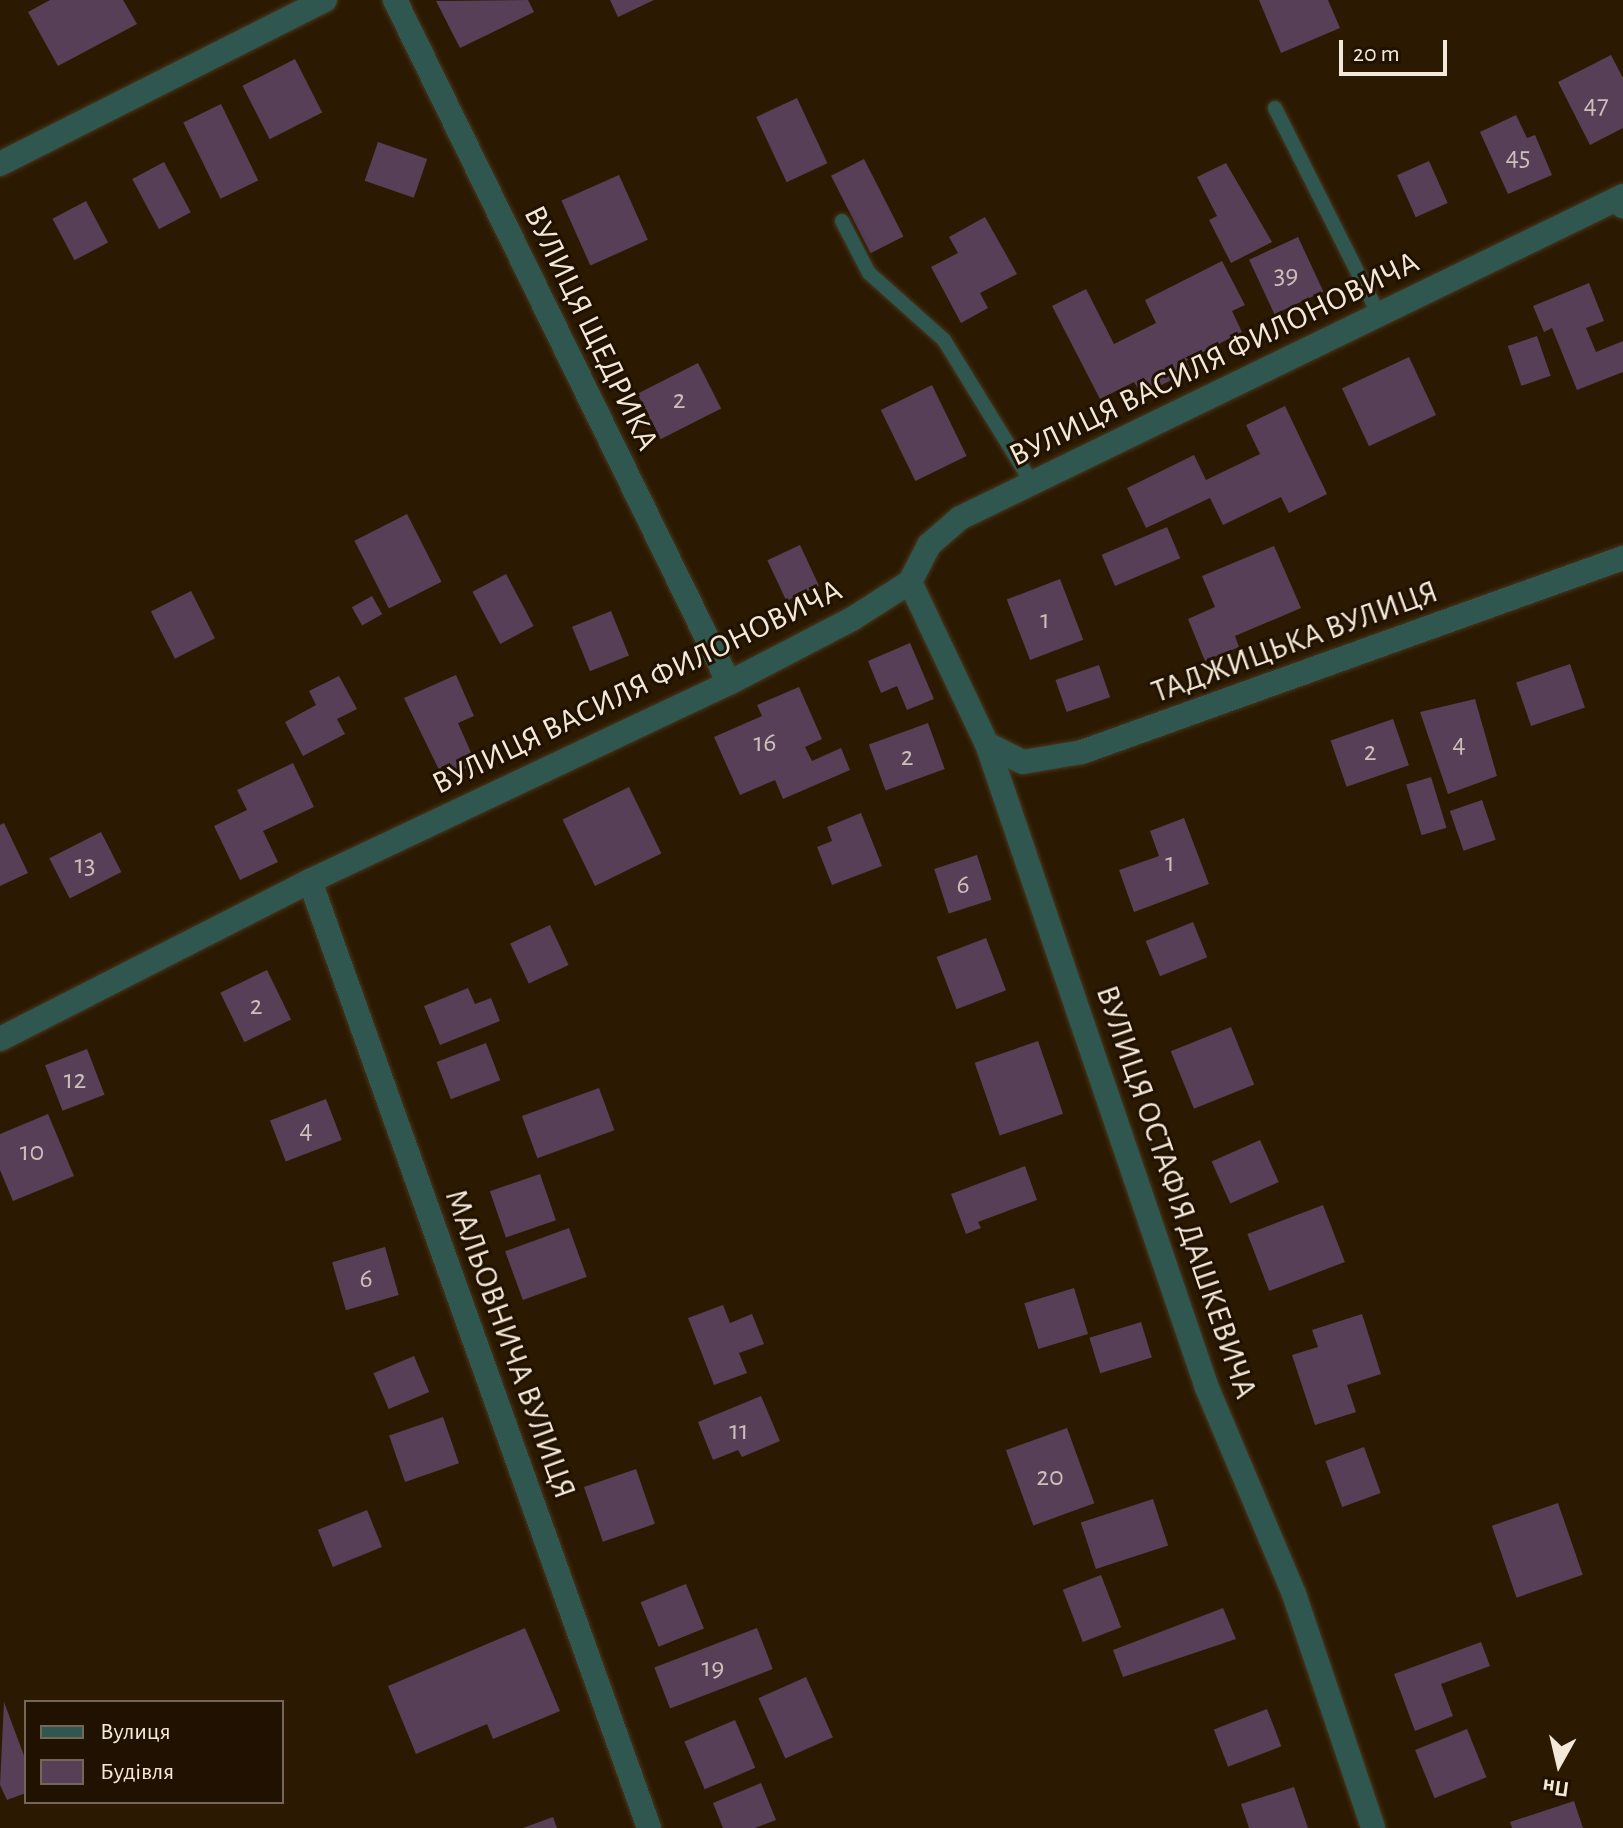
<!DOCTYPE html>
<meta charset="utf-8">
<style>
body{margin:0}
#map{position:relative;width:1623px;height:1828px;overflow:hidden;background:#2b1a01;font-family:"Alegreya Sans",sans-serif}
div>[style]{position:absolute}
.building>*{inset:0;background:#563f57;transform-origin:0 0}
.roads{filter:drop-shadow(0 0 2px #47371f) drop-shadow(0 0 2px #47371f)}
.service>*{height:14px;margin:-7px;padding:0 7px;transform-origin:7px;border-radius:7px;background:#2f5750}
.minor>*{height:24px;margin:-12px;padding:0 12px;transform-origin:12px;border-radius:12px;background:#2f5750}
.tertiary>*{height:24px;margin:-12px;padding:0 12px;transform-origin:12px;border-radius:12px;background:#2f5750}
span{translate:-50% -50%;white-space:nowrap;text-align:center;line-height:1.15;-webkit-text-stroke:6px #211100;paint-order:stroke}
.number-label{font-size:28px;color:#ccbeb8}
.number-label span{-webkit-text-stroke-width:0}
.street-label{font-size:32px;color:#f4e9d9}
.legend{position:absolute;left:24px;top:1700px;width:260px;height:104px;box-sizing:border-box;background:#211100;border:2px solid #756757;margin:0;padding:10px 14px;list-style:none;font-size:24px;color:#f4e9d9}
.legend li{display:flex;align-items:center;gap:16px;height:40px}
.legend b{width:40px;border:2px solid #756757}
.north{position:absolute;left:1519px;top:1724px;width:80px;height:80px;-webkit-text-stroke:6px #211100;paint-order:stroke;rotate:188deg;font-size:22px;font-weight:700;line-height:32px;text-align:center;color:#f4e9d9}
.north::after{content:'';display:block;margin:auto;width:28px;height:36px;background:#f4e9d9;clip-path:polygon(50% 0,100% 100%,50% 72%,0 100%)}
.scale{position:absolute;left:1339px;top:40px;width:108px;height:36px;box-sizing:border-box;border:4px solid #f4e9d9;border-top:0;padding-left:10px;font-size:24px;line-height:28px;white-space:nowrap;color:#f4e9d9;-webkit-text-stroke:6px #211100;paint-order:stroke}
</style>
<div id="map">
<div class="building">
<div style="clip-path:polygon(50px 0,123px 0,137px 24px,58px 66px,28px 12px)"></div>
<div style="clip-path:polygon(528px 0,534px 12px,460px 48px,436px 1px)"></div>
<div style="clip-path:polygon(610px 0,654px 0,618px 17px)"></div>
<div style="clip-path:polygon(1259px 0,1328px 0,1340px 28px,1281px 53px)"></div>
<div style="clip-path:polygon(1611px 55px,1623px 78px,1623px 128px,1590px 145px,1558px 82px)"></div>
<div style="left:295px;top:59px;width:60px;height:59px;rotate:63deg"></div>
<div style="left:797px;top:98px;width:72px;height:45px;rotate:65deg"></div>
<div style="left:221px;top:104px;width:85px;height:42px;rotate:64deg"></div>
<div style="clip-path:polygon(1516px 115px,1527px 138px,1535px 135px,1552px 175px,1508px 194px,1480px 132px)"></div>
<div style="left:378px;top:142px;width:52px;height:41px;rotate:19deg"></div>
<div style="left:864px;top:159px;width:87px;height:37px;rotate:63deg"></div>
<div style="left:1429px;top:161px;width:46px;height:35px;rotate:66deg"></div>
<div style="left:164px;top:162px;width:57px;height:36px;rotate:62deg"></div>
<div style="clip-path:polygon(1226px 163px,1272px 242px,1231px 263px,1209px 220px,1217px 216px,1197px 177px)"></div>
<div style="left:619px;top:175px;width:71px;height:63px;rotate:66deg"></div>
<div style="left:86px;top:201px;width:47px;height:38px;rotate:62deg"></div>
<div style="clip-path:polygon(985px 217px,1017px 274px,980px 293px,988px 308px,961px 323px,931px 267px,958px 253px,949px 237px)"></div>
<div style="left:1298px;top:237px;width:60px;height:54px;rotate:65deg"></div>
<div style="clip-path:polygon(1222px 261px,1245px 305px,1232px 311px,1242px 332px,1186px 361px,1191px 370px,1142px 395px,1134px 382px,1100px 399px,1052px 306px,1086px 289px,1114px 344px,1156px 323px,1145px 300px)"></div>
<div style="clip-path:polygon(1589px 283px,1604px 321px,1586px 328px,1596px 352px,1623px 341px,1623px 372px,1577px 390px,1552px 328px,1544px 332px,1533px 306px)"></div>
<div style="left:1537px;top:336px;width:42px;height:31px;rotate:71deg"></div>
<div style="left:1409px;top:357px;width:64px;height:74px;rotate:65deg"></div>
<div style="left:698px;top:363px;width:51px;height:68px;rotate:63deg"></div>
<div style="left:932px;top:385px;width:79px;height:57px;rotate:64deg"></div>
<div style="clip-path:polygon(1285px 406px,1327px 494px,1289px 513px,1281px 497px,1223px 525px,1210px 498px,1146px 528px,1127px 488px,1194px 455px,1206px 480px,1260px 454px,1246px 425px)"></div>
<div style="left:407px;top:514px;width:76px;height:59px;rotate:63deg"></div>
<div style="left:1167px;top:527px;width:34px;height:71px;rotate:67deg"></div>
<div style="left:800px;top:545px;width:45px;height:36px;rotate:65deg"></div>
<div style="clip-path:polygon(1274px 546px,1301px 608px,1235px 636px,1239px 647px,1205px 661px,1188px 619px,1215px 607px,1202px 576px)"></div>
<div style="left:506px;top:574px;width:59px;height:38px;rotate:62deg"></div>
<div style="left:1060px;top:579px;width:65px;height:57px;rotate:69deg"></div>
<div style="left:191px;top:591px;width:53px;height:45px;rotate:63deg"></div>
<div style="left:372px;top:596px;width:21px;height:23px;rotate:61deg"></div>
<div style="left:611px;top:611px;width:48px;height:42px;rotate:68deg"></div>
<div style="clip-path:polygon(910px 643px,934px 699px,907px 710px,897px 686px,881px 693px,868px 661px)"></div>
<div style="left:1570px;top:664px;width:46px;height:57px;rotate:71deg"></div>
<div style="left:1099px;top:665px;width:34px;height:46px;rotate:71deg"></div>
<div style="clip-path:polygon(456px 675px,474px 716px,458px 723px,476px 764px,443px 778px,404px 698px)"></div>
<div style="clip-path:polygon(339px 676px,357px 709px,337px 719px,345px 734px,303px 756px,285px 722px,316px 705px,309px 691px)"></div>
<div style="clip-path:polygon(799px 687px,822px 739px,805px 747px,812px 761px,841px 748px,850px 770px,783px 799px,775px 780px,740px 795px,714px 737px,762px 716px,757px 705px)"></div>
<div style="clip-path:polygon(1475px 699px,1497px 776px,1448px 794px,1420px 712px)"></div>
<div style="left:1393px;top:719px;width:49px;height:66px;rotate:71deg"></div>
<div style="left:928px;top:723px;width:49px;height:63px;rotate:70deg"></div>
<div style="clip-path:polygon(293px 763px,314px 807px,263px 831px,278px 862px,240px 880px,214px 826px,247px 810px,237px 790px)"></div>
<div style="left:1431px;top:777px;width:53px;height:26px;rotate:73deg"></div>
<div style="left:629px;top:787px;width:74px;height:74px;rotate:64deg"></div>
<div style="left:1482px;top:800px;width:42px;height:34px;rotate:71deg"></div>
<div style="clip-path:polygon(861px 813px,882px 866px,832px 885px,817px 847px,832px 841px,827px 827px)"></div>
<div style="clip-path:polygon(1184px 818px,1209px 884px,1134px 912px,1119px 870px,1159px 856px,1150px 831px)"></div>
<div style="clip-path:polygon(4px 823px,28px 873px,0 886px,0 825px)"></div>
<div style="left:101px;top:832px;width:45px;height:58px;rotate:63deg"></div>
<div style="left:977px;top:855px;width:47px;height:45px;rotate:72deg"></div>
<div style="left:1193px;top:922px;width:38px;height:51px;rotate:68deg"></div>
<div style="left:550px;top:925px;width:44px;height:44px;rotate:65deg"></div>
<div style="left:986px;top:938px;width:56px;height:53px;rotate:69deg"></div>
<div style="left:267px;top:970px;width:55px;height:52px;rotate:64deg"></div>
<div style="clip-path:polygon(468px 988px,475px 1004px,491px 998px,500px 1021px,440px 1045px,424px 1006px)"></div>
<div style="left:1231px;top:1027px;width:62px;height:65px;rotate:68deg"></div>
<div style="left:1038px;top:1041px;width:77px;height:67px;rotate:71deg"></div>
<div style="left:486px;top:1043px;width:40px;height:53px;rotate:69deg"></div>
<div style="left:87px;top:1049px;width:49px;height:45px;rotate:69deg"></div>
<div style="left:599px;top:1088px;width:45px;height:82px;rotate:70deg"></div>
<div style="left:326px;top:1099px;width:44px;height:60px;rotate:69deg"></div>
<div style="clip-path:polygon(48px 1114px,74px 1176px,13px 1201px,0 1170px,0 1134px)"></div>
<div style="left:1260px;top:1140px;width:46px;height:53px;rotate:66deg"></div>
<div style="clip-path:polygon(1025px 1166px,1037px 1200px,978px 1222px,981px 1228px,966px 1234px,951px 1194px)"></div>
<div style="left:540px;top:1174px;width:49px;height:53px;rotate:71deg"></div>
<div style="left:1323px;top:1205px;width:61px;height:81px;rotate:69deg"></div>
<div style="left:569px;top:1228px;width:52px;height:68px;rotate:70deg"></div>
<div style="left:385px;top:1247px;width:50px;height:55px;rotate:74deg"></div>
<div style="left:1074px;top:1288px;width:48px;height:52px;rotate:73deg"></div>
<div style="clip-path:polygon(723px 1305px,730px 1323px,752px 1314px,764px 1344px,739px 1353px,747px 1373px,714px 1385px,688px 1318px)"></div>
<div style="clip-path:polygon(1362px 1314px,1381px 1374px,1347px 1385px,1356px 1412px,1315px 1425px,1292px 1355px,1318px 1347px,1312px 1330px)"></div>
<div style="left:1141px;top:1322px;width:37px;height:54px;rotate:73deg"></div>
<div style="left:414px;top:1356px;width:39px;height:44px;rotate:67deg"></div>
<div style="clip-path:polygon(761px 1396px,780px 1441px,742px 1457px,738px 1450px,713px 1460px,698px 1422px)"></div>
<div style="left:443px;top:1417px;width:49px;height:57px;rotate:71deg"></div>
<div style="left:1067px;top:1428px;width:80px;height:65px;rotate:70deg"></div>
<div style="left:1364px;top:1447px;width:49px;height:41px;rotate:70deg"></div>
<div style="left:636px;top:1469px;width:58px;height:55px;rotate:71deg"></div>
<div style="left:1153px;top:1499px;width:49px;height:76px;rotate:72deg"></div>
<div style="left:1558px;top:1503px;width:76px;height:70px;rotate:71deg"></div>
<div style="left:367px;top:1510px;width:40px;height:53px;rotate:68deg"></div>
<div style="left:1101px;top:1575px;width:56px;height:41px;rotate:69deg"></div>
<div style="left:686px;top:1584px;width:48px;height:49px;rotate:68deg"></div>
<div style="clip-path:polygon(1223px 1608px,1236px 1639px,1123px 1677px,1113px 1650px)"></div>
<div style="clip-path:polygon(525px 1628px,560px 1711px,493px 1739px,487px 1724px,416px 1754px,388px 1686px)"></div>
<div style="left:757px;top:1628px;width:44px;height:110px;rotate:69deg"></div>
<div style="clip-path:polygon(1481px 1642px,1490px 1666px,1441px 1684px,1453px 1716px,1415px 1731px,1394px 1674px)"></div>
<div style="left:806px;top:1677px;width:66px;height:52px;rotate:66deg"></div>
<div style="clip-path:polygon(4px 1702px,26px 1761px,26px 1793px,7px 1800px,0 1785px)"></div>
<div style="left:1267px;top:1709px;width:40px;height:57px;rotate:69deg"></div>
<div style="left:735px;top:1720px;width:52px;height:55px;rotate:67deg"></div>
<div style="left:1467px;top:1729px;width:52px;height:56px;rotate:68deg"></div>
<div style="clip-path:polygon(761px 1783px,776px 1820px,755px 1828px,723px 1828px,713px 1803px)"></div>
<div style="clip-path:polygon(1294px 1787px,1308px 1828px,1249px 1828px,1241px 1804px)"></div>
<div style="clip-path:polygon(1574px 1801px,1583px 1828px,1512px 1828px,1510px 1822px)"></div>
<div style="clip-path:polygon(553px 1817px,557px 1828px,523px 1828px)"></div>
</div>
<div class="roads">
<div class="service">
<div style="left:1275px;top:108px;width:229px;rotate:63.3deg"></div>
<div style="left:842px;top:221px;width:59px;rotate:62.6deg"></div>
<div style="left:869px;top:273px;width:101px;rotate:41.8deg"></div>
<div style="left:944px;top:340px;width:168px;rotate:58.4deg"></div>
</div>
<div class="minor">
<div style="left:395px;top:0;width:760px;rotate:63.94deg"></div>
<div style="left:0;top:164px;width:364px;rotate:-26.8deg"></div>
<div style="left:910px;top:582px;width:179px;rotate:64.6deg"></div>
<div style="left:987px;top:744px;width:681px;rotate:71.14deg"></div>
<div style="left:1207px;top:1388px;width:224px;rotate:67.1deg"></div>
<div style="left:1294px;top:1594px;width:247px;rotate:71.3deg"></div>
<div style="left:987px;top:744px;width:40px;rotate:26.6deg"></div>
<div style="left:1023px;top:762px;width:60px;rotate:-9.6deg"></div>
<div style="left:1082px;top:752px;width:575px;rotate:-19.73deg"></div>
<div style="left:310px;top:881px;width:1006px;rotate:70.3deg"></div>
<div style="left:0;top:1039px;width:348px;rotate:-27deg"></div>
<div style="left:310px;top:881px;width:463px;rotate:-25.3deg"></div>
<div style="left:729px;top:683px;width:139px;rotate:-27.5deg"></div>
<div style="left:852px;top:619px;width:69px;rotate:-32.5deg"></div>
<div style="left:910px;top:582px;width:42px;rotate:-62.8deg"></div>
<div style="left:929px;top:545px;width:41px;rotate:-41.1deg"></div>
<div style="left:960px;top:518px;width:737px;rotate:-25.9deg"></div>
</div>
<div class="tertiary">
<div style="left:1620px;top:198px;width:9px;rotate:69deg"></div>
</div>
</div>
<div class="number-label">
<span style="left:1596px;top:105px">47</span>
<span style="left:1518px;top:157px">45</span>
<span style="left:1286px;top:275px">39</span>
<span style="left:679px;top:400px">2</span>
<span style="left:1045px;top:620px">1</span>
<span style="left:765px;top:743px">16</span>
<span style="left:1459px;top:744px">4</span>
<span style="left:1370px;top:752px">2</span>
<span style="left:907px;top:757px">2</span>
<span style="left:1170px;top:863px">1</span>
<span style="left:85px;top:865px">13</span>
<span style="left:963px;top:885px">6</span>
<span style="left:256px;top:1006px">2</span>
<span style="left:75px;top:1080px">12</span>
<span style="left:306px;top:1130px">4</span>
<span style="left:32px;top:1152px">10</span>
<span style="left:366px;top:1279px">6</span>
<span style="left:739px;top:1431px">11</span>
<span style="left:1050px;top:1477px">20</span>
<span style="left:713px;top:1668px">19</span>
</div>
<div class="street-label">
<span style="left:591px;top:328px;rotate:64deg">ВУЛИЦЯ ЩЕДРИКА</span>
<span style="left:1214px;top:359px;rotate:-26deg">ВУЛИЦЯ ВАСИЛЯ ФИЛОНОВИЧА</span>
<span style="left:1295px;top:642px;rotate:-20deg">ТАДЖИЦЬКА ВУЛИЦЯ</span>
<span style="left:637px;top:687px;rotate:-26deg">ВУЛИЦЯ ВАСИЛЯ ФИЛОНОВИЧА</span>
<span style="left:1176px;top:1192px;rotate:71deg">ВУЛИЦЯ ОСТАФІЯ ДАШКЕВИЧА</span>
<span style="left:510px;top:1344px;rotate:70deg">МАЛЬОВНИЧА ВУЛИЦЯ</span>
</div>
<ul class="legend">
<li><b style="height:10px;background:#2f5750"></b>Вулиця</li>
<li><b style="height:22px;background:#563f57"></b>Будівля</li>
</ul>
<div class="north">Пн</div>
<div class="scale">20 m</div>
</div>
